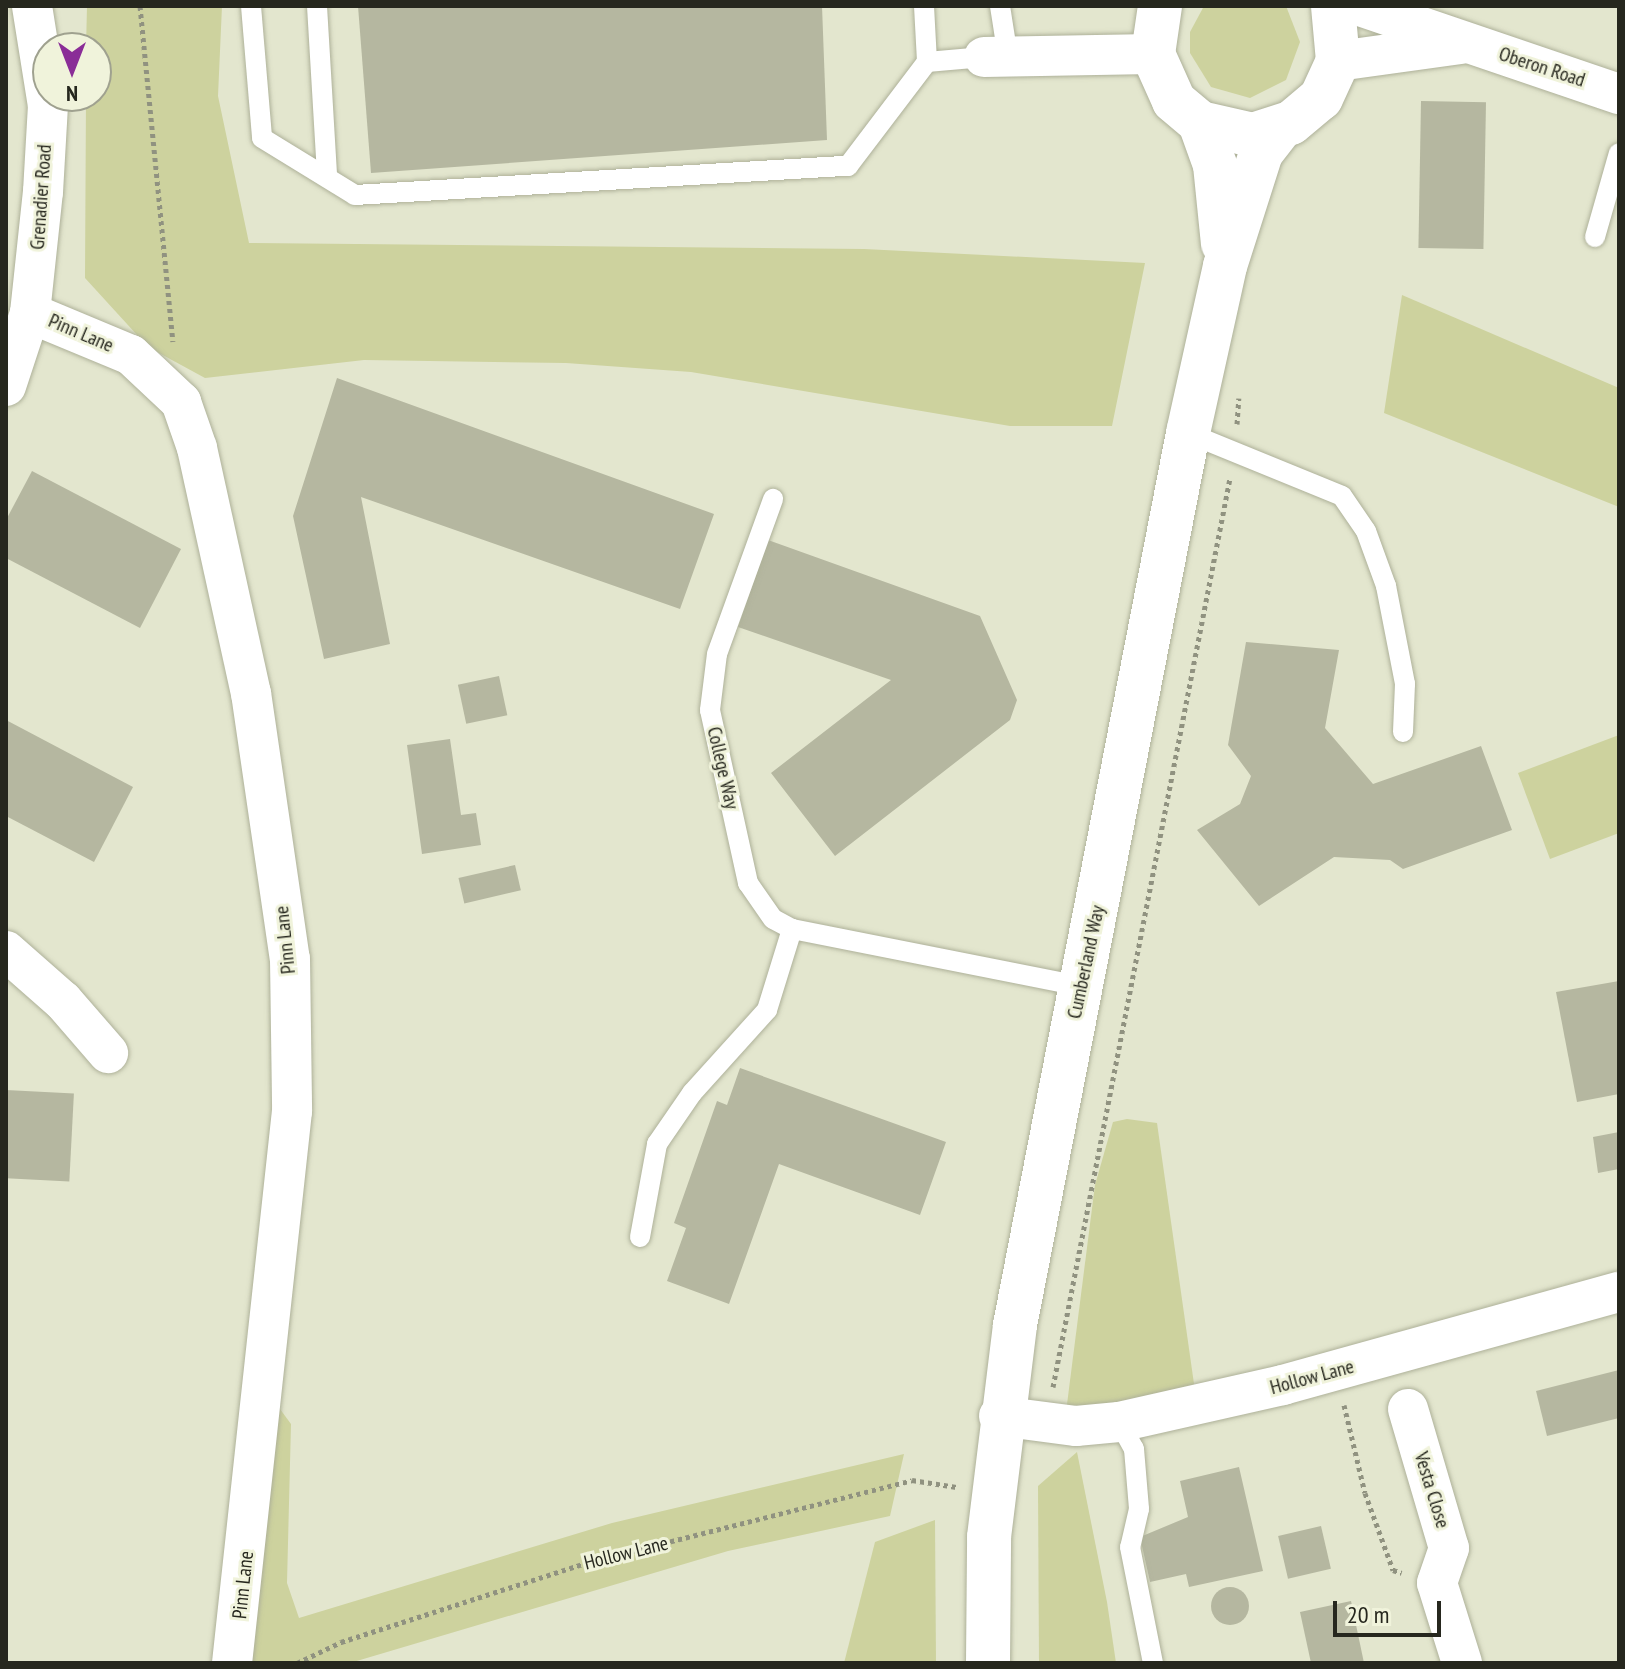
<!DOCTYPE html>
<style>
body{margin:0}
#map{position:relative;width:1625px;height:1669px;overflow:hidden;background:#e3e6ce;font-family:"PT Sans Narrow",sans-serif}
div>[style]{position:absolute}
.green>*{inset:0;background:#cdd29e}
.building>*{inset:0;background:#b5b7a0;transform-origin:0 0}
.round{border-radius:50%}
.path>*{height:5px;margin-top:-2.5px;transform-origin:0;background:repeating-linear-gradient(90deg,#909280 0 4px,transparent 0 8px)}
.roads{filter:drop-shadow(0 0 2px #aeb199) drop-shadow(0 0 2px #aeb199)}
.service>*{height:20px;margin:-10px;padding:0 10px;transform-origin:10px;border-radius:10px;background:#fff}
.minor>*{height:40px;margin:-20px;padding:0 20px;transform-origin:20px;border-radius:20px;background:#fff}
.secondary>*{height:44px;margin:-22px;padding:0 22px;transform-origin:22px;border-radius:22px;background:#fff}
span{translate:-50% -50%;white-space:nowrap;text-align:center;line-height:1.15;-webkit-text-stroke:6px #f0f3db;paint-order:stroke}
.street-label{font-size:20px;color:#26271e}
.frame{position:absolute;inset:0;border:8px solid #26271e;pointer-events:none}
.north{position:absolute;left:32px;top:32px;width:80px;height:80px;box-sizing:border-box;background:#f0f3db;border:2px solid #9fa18f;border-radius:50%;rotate:180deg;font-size:22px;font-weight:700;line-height:32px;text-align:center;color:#26271e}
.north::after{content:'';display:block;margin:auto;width:28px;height:36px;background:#8a2d97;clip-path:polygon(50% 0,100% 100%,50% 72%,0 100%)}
.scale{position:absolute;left:1333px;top:1601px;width:108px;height:36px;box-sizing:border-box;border:4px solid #26271e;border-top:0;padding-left:10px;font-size:24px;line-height:28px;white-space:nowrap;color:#26271e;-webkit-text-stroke:6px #f0f3db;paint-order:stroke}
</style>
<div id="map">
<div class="green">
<div style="clip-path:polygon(87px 6px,222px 6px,218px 96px,249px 243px,864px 249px,1145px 263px,1112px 426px,1010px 426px,691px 372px,566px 363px,364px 360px,205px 378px,148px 347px,85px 278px,86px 96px,96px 96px,96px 48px,86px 48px)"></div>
<div style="clip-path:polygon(1204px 6px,1286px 6px,1300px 42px,1286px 80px,1250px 98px,1211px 87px,1190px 53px,1190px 32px)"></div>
<div style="clip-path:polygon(1402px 295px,1619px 388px,1619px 507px,1384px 413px)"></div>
<div style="clip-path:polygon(1619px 735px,1619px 833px,1550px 859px,1518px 773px)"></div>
<div style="clip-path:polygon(1127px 1119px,1157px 1123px,1195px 1391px,1066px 1412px,1095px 1185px,1113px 1122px)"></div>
<div style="clip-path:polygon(277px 1405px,291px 1424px,287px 1583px,299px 1618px,612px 1523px,904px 1454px,890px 1516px,728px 1551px,350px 1663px,252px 1663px)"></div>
<div style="clip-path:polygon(1077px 1452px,1107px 1602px,1116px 1663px,1039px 1663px,1038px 1486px)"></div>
<div style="clip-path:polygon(935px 1520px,936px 1663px,844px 1663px,875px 1542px)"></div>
</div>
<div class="building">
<div style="clip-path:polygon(358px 6px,822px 6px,827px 140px,371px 173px)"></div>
<div style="left:1421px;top:101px;width:65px;height:147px;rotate:1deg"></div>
<div style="clip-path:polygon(337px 378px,714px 514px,680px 609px,361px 497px,390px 644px,324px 659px,293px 516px)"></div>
<div style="clip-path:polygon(32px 471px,181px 549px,140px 628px,6px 558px,6px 520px)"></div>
<div style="clip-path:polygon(768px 540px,980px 616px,1017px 700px,1010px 720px,835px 856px,771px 773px,891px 680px,738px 627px)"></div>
<div style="clip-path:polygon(1246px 642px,1339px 650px,1325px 728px,1373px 784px,1481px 746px,1512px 830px,1403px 869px,1390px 860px,1334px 857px,1259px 906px,1197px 830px,1240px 804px,1251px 776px,1228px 745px)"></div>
<div style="left:499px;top:676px;width:40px;height:42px;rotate:78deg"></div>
<div style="clip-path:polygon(6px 720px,133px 787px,94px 862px,6px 816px)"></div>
<div style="clip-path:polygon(450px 739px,461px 815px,476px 813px,481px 845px,422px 854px,407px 745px)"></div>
<div style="left:515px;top:865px;width:26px;height:58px;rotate:77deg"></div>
<div style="clip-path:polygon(1619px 981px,1619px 1094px,1577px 1102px,1556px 992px)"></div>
<div style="clip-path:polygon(740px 1068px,946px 1142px,920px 1215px,779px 1164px,729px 1304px,667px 1281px,686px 1228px,674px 1223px,717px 1101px,727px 1105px)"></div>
<div style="left:6px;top:1090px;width:68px;height:88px;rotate:3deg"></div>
<div style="clip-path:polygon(1619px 1132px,1619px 1169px,1598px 1173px,1593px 1137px)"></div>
<div style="clip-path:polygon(1619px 1370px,1619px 1418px,1547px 1436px,1536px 1391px)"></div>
<div style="clip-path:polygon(1239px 1467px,1263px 1571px,1189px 1587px,1186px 1574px,1150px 1582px,1140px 1537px,1188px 1517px,1180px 1481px)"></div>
<div style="left:1321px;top:1526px;width:44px;height:44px;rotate:77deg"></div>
<div class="round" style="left:1211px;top:1587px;width:38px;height:38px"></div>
<div style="clip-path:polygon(1351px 1601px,1364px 1663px,1311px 1663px,1300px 1612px)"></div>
</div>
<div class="path">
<div style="left:140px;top:6px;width:337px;rotate:84.4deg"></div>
<div style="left:1237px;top:424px;width:26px;rotate:-86deg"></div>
<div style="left:1053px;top:1387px;width:926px;rotate:-78.98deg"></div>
<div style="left:1344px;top:1405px;width:90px;rotate:76.6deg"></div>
<div style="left:1365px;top:1493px;width:82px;rotate:70deg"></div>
<div style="left:1393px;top:1570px;width:9px;rotate:18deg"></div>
<div style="left:297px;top:1663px;width:49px;rotate:-25.5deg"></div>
<div style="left:341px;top:1642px;width:256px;rotate:-17.9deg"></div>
<div style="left:585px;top:1563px;width:337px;rotate:-14.2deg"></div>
<div style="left:912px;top:1480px;width:45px;rotate:9deg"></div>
</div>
<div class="roads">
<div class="service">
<div style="left:251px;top:6px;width:132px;rotate:85.2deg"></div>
<div style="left:262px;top:138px;width:109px;rotate:31.5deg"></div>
<div style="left:355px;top:195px;width:494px;rotate:-3.4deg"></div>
<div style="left:848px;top:166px;width:131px;rotate:-52.8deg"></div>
<div style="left:317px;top:6px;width:169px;rotate:86.6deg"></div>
<div style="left:924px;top:6px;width:56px;rotate:86.9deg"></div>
<div style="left:927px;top:62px;width:57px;rotate:-5deg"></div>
<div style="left:1000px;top:6px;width:52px;rotate:81.1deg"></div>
<div style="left:1595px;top:237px;width:87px;rotate:-74.1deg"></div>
<div style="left:1188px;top:433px;width:166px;rotate:22.2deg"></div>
<div style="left:1342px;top:496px;width:42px;rotate:55.6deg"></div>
<div style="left:1366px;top:531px;width:59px;rotate:70deg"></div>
<div style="left:1386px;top:586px;width:100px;rotate:79deg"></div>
<div style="left:1405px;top:684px;width:48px;rotate:92.4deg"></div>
<div style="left:792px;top:929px;width:295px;rotate:11.2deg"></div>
<div style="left:640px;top:1237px;width:95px;rotate:-79.6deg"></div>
<div style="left:657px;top:1144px;width:62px;rotate:-55.5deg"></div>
<div style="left:692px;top:1093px;width:112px;rotate:-47.9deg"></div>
<div style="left:767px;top:1010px;width:85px;rotate:-72.8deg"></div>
<div style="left:792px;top:929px;width:21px;rotate:-152deg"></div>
<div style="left:773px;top:919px;width:44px;rotate:-124.8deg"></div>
<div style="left:748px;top:883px;width:177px;rotate:-102.4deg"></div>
<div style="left:710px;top:710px;width:56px;rotate:-82.9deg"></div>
<div style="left:717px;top:654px;width:165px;rotate:-70.1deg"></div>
<div style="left:1119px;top:1422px;width:31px;rotate:61deg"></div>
<div style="left:1134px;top:1449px;width:60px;rotate:85.2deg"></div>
<div style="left:1139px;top:1509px;width:39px;rotate:103deg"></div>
<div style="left:1130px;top:1547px;width:118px;rotate:78.8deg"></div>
</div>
<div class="minor">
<div style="left:1360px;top:6px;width:274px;rotate:18.8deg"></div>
<div style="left:984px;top:57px;width:169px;rotate:-1deg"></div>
<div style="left:1338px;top:61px;width:124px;rotate:-7.9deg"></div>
<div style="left:30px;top:313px;width:109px;rotate:22.6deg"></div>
<div style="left:131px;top:355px;width:69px;rotate:43.2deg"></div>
<div style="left:181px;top:402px;width:49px;rotate:70.8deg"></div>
<div style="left:197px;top:448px;width:251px;rotate:77.6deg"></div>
<div style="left:251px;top:693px;width:269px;rotate:81.7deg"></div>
<div style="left:290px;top:959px;width:152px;rotate:89.2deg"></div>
<div style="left:292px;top:1111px;width:555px;rotate:96.2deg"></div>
<div style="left:6px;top:386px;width:77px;rotate:-71.8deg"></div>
<div style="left:30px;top:313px;width:122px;rotate:-83.9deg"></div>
<div style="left:43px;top:192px;width:86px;rotate:-86.7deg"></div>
<div style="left:48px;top:106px;width:101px;rotate:-99.1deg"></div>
<div style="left:6px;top:951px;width:76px;rotate:41.3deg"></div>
<div style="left:63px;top:1001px;width:69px;rotate:49.1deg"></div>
<div style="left:1408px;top:1409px;width:145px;rotate:73.6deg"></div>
<div style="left:1449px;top:1548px;width:37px;rotate:109deg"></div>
<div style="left:1437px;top:1583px;width:84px;rotate:72.6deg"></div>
<div style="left:999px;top:1416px;width:78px;rotate:7.4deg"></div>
<div style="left:1076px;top:1426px;width:43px;rotate:-5.3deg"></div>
<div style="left:1119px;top:1422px;width:168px;rotate:-12.7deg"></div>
<div style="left:1283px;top:1385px;width:349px;rotate:-15.5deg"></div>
</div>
<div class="secondary">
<div style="left:1160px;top:6px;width:49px;rotate:98.3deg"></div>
<div style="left:1153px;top:54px;width:51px;rotate:65.9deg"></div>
<div style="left:1174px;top:101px;width:34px;rotate:40deg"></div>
<div style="left:1200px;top:123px;width:54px;rotate:12.8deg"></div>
<div style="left:1253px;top:135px;width:40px;rotate:-18deg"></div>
<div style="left:1291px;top:123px;width:39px;rotate:-40deg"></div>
<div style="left:1321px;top:98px;width:41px;rotate:-65.3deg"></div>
<div style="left:1338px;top:61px;width:55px;rotate:-95.2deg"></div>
<div style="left:1200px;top:123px;width:45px;rotate:70.3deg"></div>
<div style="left:1215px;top:165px;width:79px;rotate:84.2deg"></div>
<div style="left:988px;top:1663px;width:126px;rotate:-89.5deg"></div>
<div style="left:989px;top:1537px;width:214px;rotate:-83deg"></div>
<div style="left:1015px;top:1325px;width:909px;rotate:-79.02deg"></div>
<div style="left:1188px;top:433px;width:171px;rotate:-77.5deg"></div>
<div style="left:1225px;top:266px;width:119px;rotate:-72.3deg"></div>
<div style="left:1261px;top:153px;width:31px;rotate:-52deg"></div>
</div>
</div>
<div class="street-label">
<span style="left:1542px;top:67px;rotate:18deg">Oberon Road</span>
<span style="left:41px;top:197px;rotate:-86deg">Grenadier Road</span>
<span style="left:81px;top:333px;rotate:23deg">Pinn Lane</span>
<span style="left:723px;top:768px;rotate:77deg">College Way</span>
<span style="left:285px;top:940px;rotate:-96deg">Pinn Lane</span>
<span style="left:1086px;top:962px;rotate:-78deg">Cumberland Way</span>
<span style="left:1312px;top:1377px;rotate:-15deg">Hollow Lane</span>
<span style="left:1432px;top:1490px;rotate:73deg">Vesta Close</span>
<span style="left:626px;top:1553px;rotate:-14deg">Hollow Lane</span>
<span style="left:243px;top:1585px;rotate:-84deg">Pinn Lane</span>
</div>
<div class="frame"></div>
<div class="north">N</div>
<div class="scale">20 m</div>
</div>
